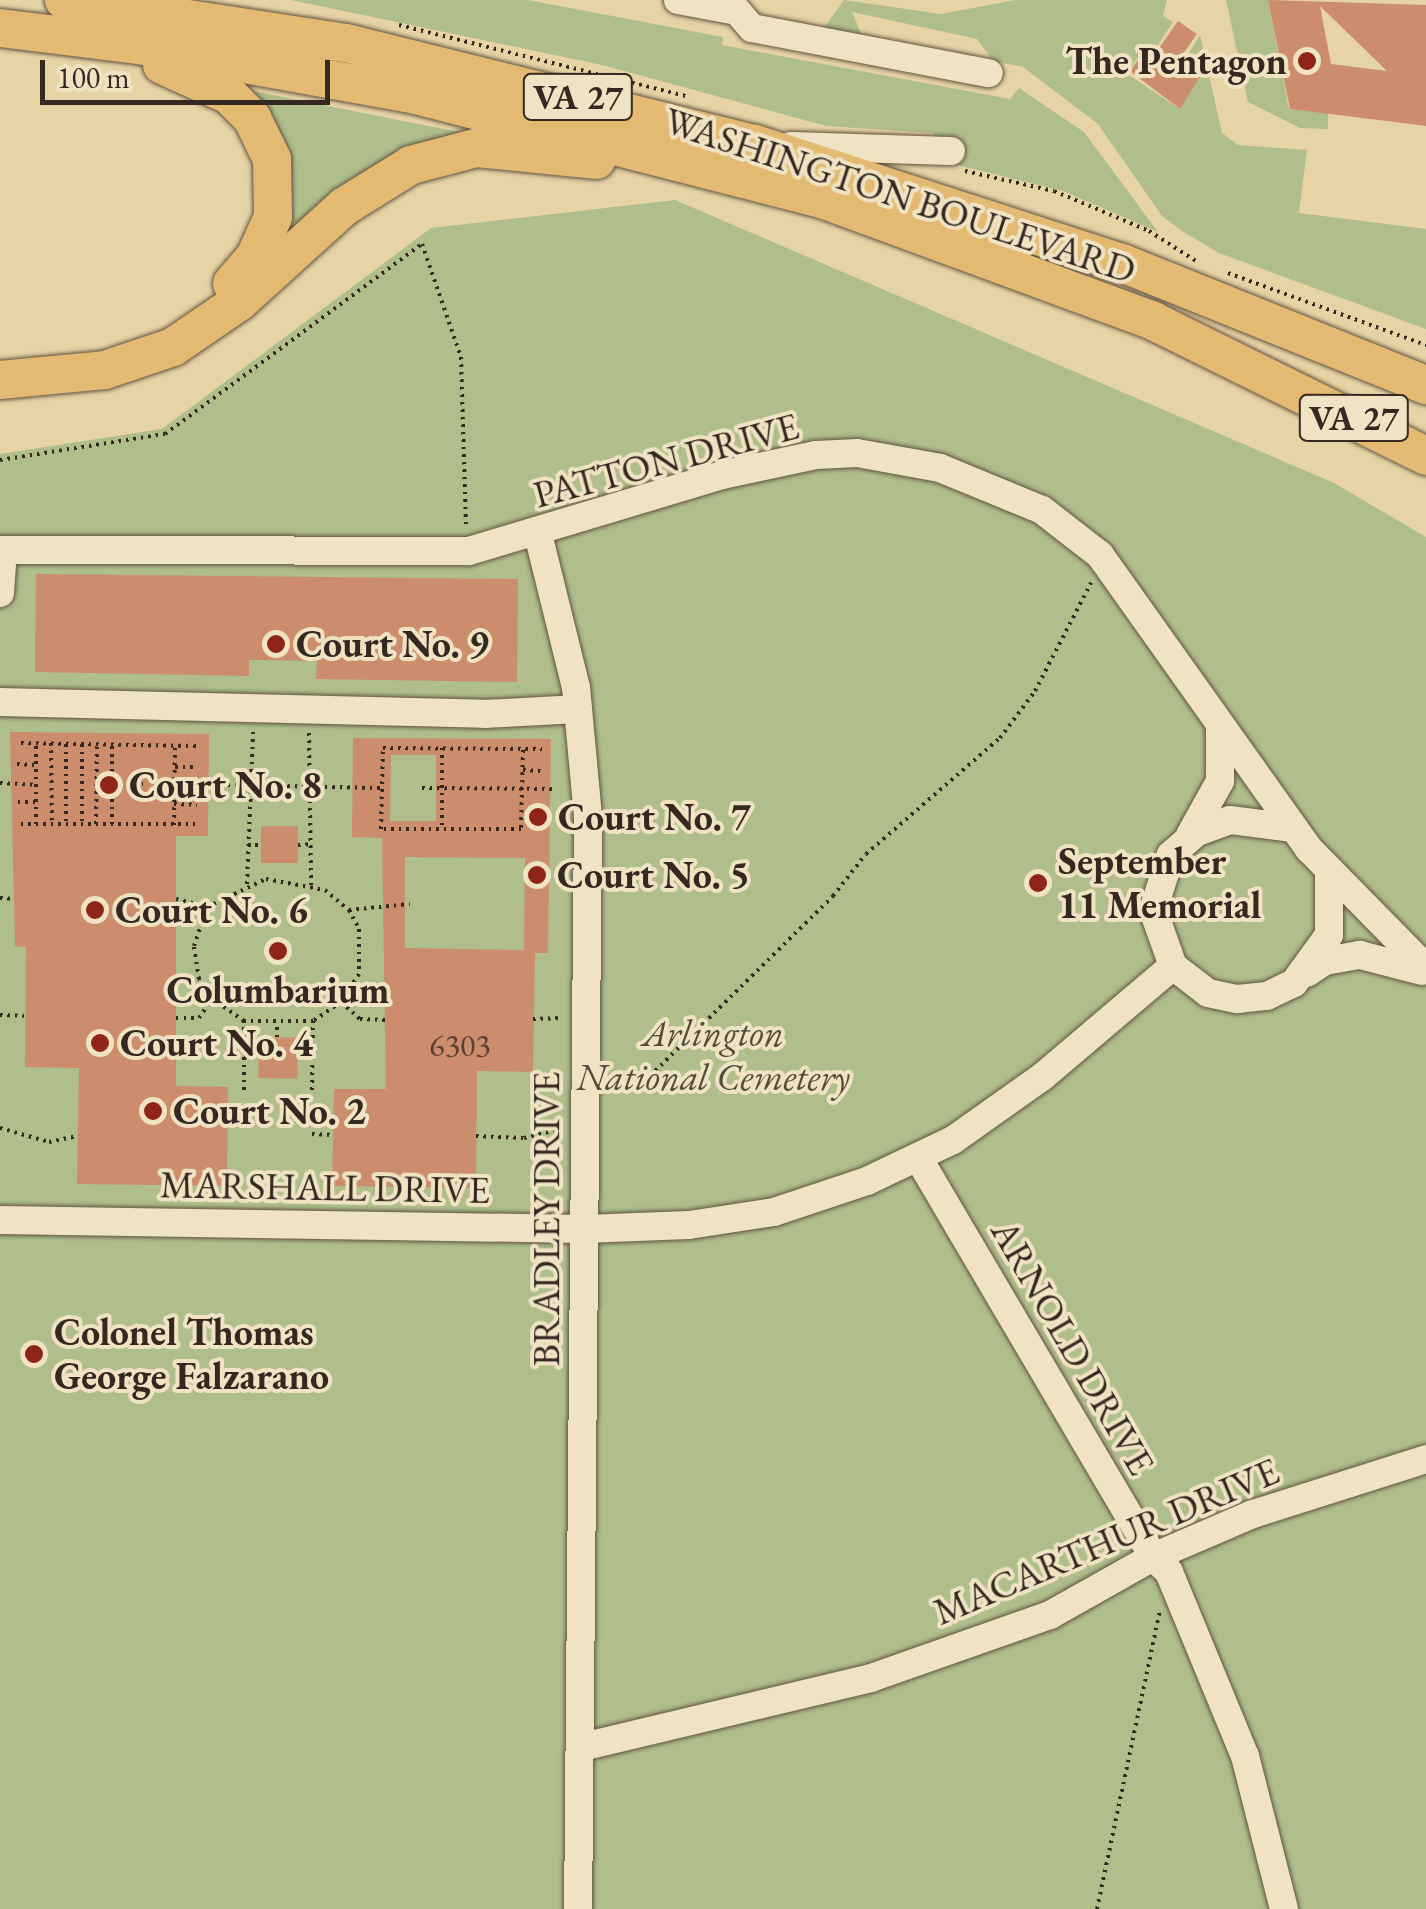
<!DOCTYPE html>
<style>
body{margin:0}
#map{position:relative;width:1426px;height:1909px;overflow:hidden;background:#e7d4a5;font-family:"EB Garamond",serif}
div>[style]{position:absolute}
.green>*{inset:0;background:#afbe8b}
.building>*{inset:0;background:#cc8d6c;transform-origin:0 0}
.path>*{height:4px;margin-top:-2px;transform-origin:0;background:repeating-linear-gradient(90deg,#342820 0 2.5px,transparent 0 7.5px)}
.roads{filter:drop-shadow(0 0 2px #615341) drop-shadow(0 0 2px #615341)}
.minor>*{height:28px;margin:-14px;padding:0 14px;transform-origin:14px;border-radius:14px;background:#efe3c4}
.highway>*{height:38px;margin:-19px;padding:0 19px;transform-origin:19px;border-radius:19px;background:#e4ba72}
.dots>*{width:28px;height:28px;translate:-50% -50%;box-sizing:border-box;border:5px solid #efe3c4;border-radius:50%}
span{translate:-50% -50%;white-space:nowrap;text-align:center;line-height:1.15;-webkit-text-stroke:8px #efe3c4;paint-order:stroke}
.number-label{font-size:32px;color:#5a4133}
.number-label span{-webkit-text-stroke-width:0}
.shield-label span{padding:2px 8px;background:#efe3c4;border:2px solid;border-radius:8px;-webkit-text-stroke-width:0}
.shield-label{font-size:35px;color:#342820;font-weight:700}
.poi-label{font-size:38px;color:#342820;font-weight:700}
.right{translate:-100% -50%;text-align:right}
.left{translate:0 -50%;text-align:left}
.street-label{font-size:38px;color:#342820}
.park-label{font-size:38px;color:#534e3b;font-style:italic}
.scale{position:absolute;left:40px;top:60px;width:290px;height:45px;box-sizing:border-box;border:5px solid #342820;border-top:0;padding-left:12px;font-size:30px;line-height:35px;white-space:nowrap;color:#342820;-webkit-text-stroke:8px #efe3c4;paint-order:stroke}
</style>
<div id="map">
<div class="green">
<div style="clip-path:polygon(291px 0,528px 0,723px 37px,722px 45px,1010px 99px,1019px 88px,1084px 132px,1158px 232px,1063px 191px,949px 163px,933px 133px,826px 126px,602px 65px)"></div>
<div style="clip-path:polygon(844px 0,941px 14px,1015px 0,1167px 0,1163px 16px,1173px 22px,1152px 54px,1143px 49px,1127px 74px,1180px 109px,1200px 75px,1183px 63px,1200px 35px,1222px 133px,1238px 145px,1307px 150px,1299px 213px,1426px 229px,1426px 329px,1219px 253px,1182px 231px,1162px 216px,1098px 124px,1023px 67px,993px 61px,977px 39px,852px 12px,866px 45px,823px 29px)"></div>
<div style="clip-path:polygon(1226px 0,1268px 0,1289px 109px,1328px 113px,1328px 129px,1300px 128px,1248px 102px)"></div>
<div style="clip-path:polygon(233px 87px,489px 138px,269px 263px,279px 232px)"></div>
<div style="clip-path:polygon(675px 200px,1334px 483px,1426px 537px,1426px 1909px,0 1909px,0 454px,162px 429px,431px 228px)"></div>
</div>
<div class="building">
<div style="clip-path:polygon(evenodd,1268px 0,1426px 5px,1426px 126px,1290px 109px,1268px 0,1320px 6px,1387px 71px,1331px 64px,1320px 6px)"></div>
<div style="clip-path:polygon(1178px 21px,1197px 34px,1178px 61px,1201px 75px,1180px 109px,1130px 71px,1144px 52px,1152px 58px)"></div>
<div style="clip-path:polygon(36px 574px,518px 579px,517px 682px,316px 679px,317px 661px,249px 660px,249px 676px,35px 672px)"></div>
<div style="clip-path:polygon(10px 732px,209px 734px,208px 836px,176px 836px,176px 1086px,228px 1087px,227px 1186px,77px 1184px,79px 1068px,25px 1067px,26px 947px,15px 946px)"></div>
<div style="clip-path:polygon(evenodd,353px 738px,551px 739px,548px 953px,535px 953px,533px 1072px,477px 1071px,476px 1188px,332px 1186px,334px 1089px,386px 1089px,382px 838px,352px 837px,353px 738px,391px 755px,436px 755px,436px 821px,390px 821px,391px 755px,353px 738px,405px 857px,525px 858px,524px 950px,405px 948px,405px 857px)"></div>
<div style="left:261px;top:826px;width:37px;height:37px"></div>
<div style="left:259px;top:1037px;width:39px;height:41px;rotate:1deg"></div>
</div>
<div class="path">
<div style="left:399px;top:25px;width:296px;rotate:13.9deg"></div>
<div style="left:965px;top:171px;width:91px;rotate:12.7deg"></div>
<div style="left:1054px;top:191px;width:103px;rotate:22.8deg"></div>
<div style="left:1149px;top:231px;width:56px;rotate:32.6deg"></div>
<div style="left:1228px;top:273px;width:211px;rotate:20deg"></div>
<div style="left:0;top:460px;width:167px;rotate:-9deg"></div>
<div style="left:165px;top:434px;width:320px;rotate:-36.5deg"></div>
<div style="left:422px;top:244px;width:120px;rotate:71deg"></div>
<div style="left:461px;top:357px;width:170px;rotate:88.3deg"></div>
<div style="left:309px;top:733px;width:152px;rotate:89.2deg"></div>
<div style="left:21px;top:743px;width:175px;rotate:1deg"></div>
<div style="left:51px;top:743px;width:81px;rotate:89.3deg"></div>
<div style="left:66px;top:744px;width:80px;rotate:90deg"></div>
<div style="left:82px;top:744px;width:80px;rotate:90deg"></div>
<div style="left:442px;top:748px;width:80px;rotate:90deg"></div>
<div style="left:523px;top:750px;width:79px;rotate:91.5deg"></div>
<div style="left:521px;top:829px;width:140px;rotate:180deg"></div>
<div style="left:381px;top:829px;width:81px;rotate:-88.6deg"></div>
<div style="left:383px;top:748px;width:159px;rotate:0.4deg"></div>
<div style="left:17px;top:764px;width:19px;rotate:3deg"></div>
<div style="left:175px;top:767px;width:23px"></div>
<div style="left:523px;top:770px;width:18px;rotate:3deg"></div>
<div style="left:0;top:783px;width:35px;rotate:3deg"></div>
<div style="left:112px;top:783px;width:31px;rotate:2deg"></div>
<div style="left:175px;top:784px;width:205px;rotate:1.1deg"></div>
<div style="left:422px;top:788px;width:130px;rotate:0.4deg"></div>
<div style="left:18px;top:802px;width:18px"></div>
<div style="left:174px;top:804px;width:23px;rotate:2deg"></div>
<div style="left:21px;top:824px;width:174px"></div>
<div style="left:36px;top:824px;width:80px;rotate:-90deg"></div>
<div style="left:96px;top:824px;width:80px;rotate:-89.3deg"></div>
<div style="left:112px;top:824px;width:79px;rotate:-90deg"></div>
<div style="left:174px;top:825px;width:79px;rotate:-89.3deg"></div>
<div style="left:248px;top:845px;width:13px"></div>
<div style="left:298px;top:845px;width:14px;rotate:-4deg"></div>
<div style="left:266px;top:879px;width:60px;rotate:10.6deg"></div>
<div style="left:325px;top:890px;width:31px;rotate:40deg"></div>
<div style="left:349px;top:910px;width:21px;rotate:62deg"></div>
<div style="left:359px;top:929px;width:45px;rotate:90deg"></div>
<div style="left:359px;top:974px;width:33px;rotate:123deg"></div>
<div style="left:341px;top:1002px;width:34px;rotate:146deg"></div>
<div style="left:313px;top:1021px;width:69px;rotate:180deg"></div>
<div style="left:244px;top:1021px;width:39px;rotate:-145deg"></div>
<div style="left:212px;top:999px;width:24px;rotate:-123deg"></div>
<div style="left:199px;top:979px;width:33px;rotate:-99deg"></div>
<div style="left:194px;top:946px;width:41px;rotate:-71.6deg"></div>
<div style="left:207px;top:907px;width:65px;rotate:-25.4deg"></div>
<div style="left:247px;top:884px;width:152px;rotate:-87.7deg"></div>
<div style="left:0;top:898px;width:15px;rotate:4deg"></div>
<div style="left:176px;top:899px;width:32px;rotate:14deg"></div>
<div style="left:349px;top:910px;width:61px;rotate:-5.6deg"></div>
<div style="left:341px;top:1002px;width:25px;rotate:42deg"></div>
<div style="left:360px;top:1019px;width:27px;rotate:2deg"></div>
<div style="left:0;top:1015px;width:24px;rotate:2deg"></div>
<div style="left:176px;top:1018px;width:23px"></div>
<div style="left:199px;top:1018px;width:23px;rotate:-56deg"></div>
<div style="left:533px;top:1019px;width:30px;rotate:-2deg"></div>
<div style="left:277px;top:1037px;width:12px;rotate:-90deg"></div>
<div style="left:244px;top:1057px;width:15px"></div>
<div style="left:298px;top:1057px;width:15px"></div>
<div style="left:608px;top:1079px;width:42px;rotate:-4.1deg"></div>
<div style="left:650px;top:1076px;width:257px;rotate:-44.5deg"></div>
<div style="left:833px;top:896px;width:53px;rotate:-51.8deg"></div>
<div style="left:866px;top:854px;width:177px;rotate:-40.9deg"></div>
<div style="left:1000px;top:738px;width:59px;rotate:-53.3deg"></div>
<div style="left:1035px;top:691px;width:122px;rotate:-62.6deg"></div>
<div style="left:244px;top:1090px;width:69px;rotate:-90deg"></div>
<div style="left:312px;top:1090px;width:69px;rotate:-89.2deg"></div>
<div style="left:0;top:1128px;width:51px;rotate:15.9deg"></div>
<div style="left:49px;top:1142px;width:30px;rotate:-12deg"></div>
<div style="left:312px;top:1134px;width:21px;rotate:3deg"></div>
<div style="left:476px;top:1136px;width:48px;rotate:2.4deg"></div>
<div style="left:524px;top:1138px;width:41px;rotate:-14deg"></div>
<div style="left:1097px;top:1909px;width:305px;rotate:-78.1deg"></div>
</div>
<div class="roads">
<div class="minor">
<div style="left:678px;top:0;width:60px;rotate:10.6deg"></div>
<div style="left:737px;top:11px;width:23px;rotate:49deg"></div>
<div style="left:752px;top:28px;width:241px;rotate:10.8deg"></div>
<div style="left:791px;top:146px;width:160px;rotate:1.8deg"></div>
<div style="left:538px;top:534px;width:158px;rotate:76.1deg"></div>
<div style="left:576px;top:687px;width:130px;rotate:84.7deg"></div>
<div style="left:588px;top:816px;width:1093px;rotate:90.52deg"></div>
<div style="left:0;top:550px;width:469px;rotate:0.1deg"></div>
<div style="left:469px;top:551px;width:264px;rotate:-16.7deg"></div>
<div style="left:722px;top:475px;width:96px;rotate:-12deg"></div>
<div style="left:816px;top:455px;width:41px;rotate:-2.8deg"></div>
<div style="left:857px;top:453px;width:84px;rotate:10.2deg"></div>
<div style="left:940px;top:468px;width:110px;rotate:22.4deg"></div>
<div style="left:1042px;top:510px;width:73px;rotate:37.8deg"></div>
<div style="left:1100px;top:555px;width:361px;rotate:54.6deg"></div>
<div style="left:1309px;top:849px;width:167px;rotate:45.5deg"></div>
<div style="left:0;top:593px;width:43px;rotate:-86deg"></div>
<div style="left:0;top:702px;width:485px;rotate:1.4deg"></div>
<div style="left:485px;top:714px;width:93px;rotate:-3.1deg"></div>
<div style="left:1293px;top:828px;width:64px;rotate:-172.8deg"></div>
<div style="left:1230px;top:820px;width:35px;rotate:160deg"></div>
<div style="left:1197px;top:832px;width:35px;rotate:139deg"></div>
<div style="left:1171px;top:855px;width:58px;rotate:108.1deg"></div>
<div style="left:1153px;top:910px;width:59px;rotate:70.3deg"></div>
<div style="left:1173px;top:966px;width:44px;rotate:37.6deg"></div>
<div style="left:1208px;top:993px;width:30px;rotate:12deg"></div>
<div style="left:1237px;top:999px;width:30px;rotate:-6deg"></div>
<div style="left:1267px;top:996px;width:30px;rotate:-26deg"></div>
<div style="left:1294px;top:983px;width:59px;rotate:-53.9deg"></div>
<div style="left:1329px;top:935px;width:64px;rotate:-90deg"></div>
<div style="left:1190px;top:835px;width:62px;rotate:-60.9deg"></div>
<div style="left:1220px;top:781px;width:54px;rotate:-90deg"></div>
<div style="left:1307px;top:973px;width:22px;rotate:-34deg"></div>
<div style="left:1325px;top:961px;width:36px;rotate:-10deg"></div>
<div style="left:1360px;top:955px;width:64px;rotate:14.5deg"></div>
<div style="left:919px;top:1159px;width:462px;rotate:59.5deg"></div>
<div style="left:1153px;top:1557px;width:22px;rotate:43deg"></div>
<div style="left:1169px;top:1572px;width:199px;rotate:67.6deg"></div>
<div style="left:1245px;top:1756px;width:158px;rotate:75.7deg"></div>
<div style="left:0;top:1220px;width:584px;rotate:0.88deg"></div>
<div style="left:584px;top:1229px;width:105px;rotate:-2.2deg"></div>
<div style="left:689px;top:1225px;width:86px;rotate:-8.7deg"></div>
<div style="left:774px;top:1212px;width:98px;rotate:-18.4deg"></div>
<div style="left:867px;top:1181px;width:95px;rotate:-25.5deg"></div>
<div style="left:953px;top:1140px;width:109px;rotate:-35.3deg"></div>
<div style="left:1042px;top:1077px;width:172px;rotate:-40.3deg"></div>
<div style="left:582px;top:1747px;width:297px;rotate:-13.4deg"></div>
<div style="left:871px;top:1678px;width:190px;rotate:-19.4deg"></div>
<div style="left:1050px;top:1615px;width:118px;rotate:-29.4deg"></div>
<div style="left:1153px;top:1557px;width:109px;rotate:-23.3deg"></div>
<div style="left:1253px;top:1514px;width:182px;rotate:-17.6deg"></div>
</div>
<div class="highway">
<div style="left:64px;top:0;width:285px;rotate:8.7deg"></div>
<div style="left:346px;top:43px;width:421px;rotate:13.9deg"></div>
<div style="left:755px;top:144px;width:386px;rotate:18deg"></div>
<div style="left:1122px;top:263px;width:328px;rotate:21.9deg"></div>
<div style="left:0;top:28px;width:140px;rotate:7deg"></div>
<div style="left:139px;top:45px;width:281px;rotate:10.2deg"></div>
<div style="left:416px;top:95px;width:419px;rotate:14.4deg"></div>
<div style="left:822px;top:199px;width:353px;rotate:20.2deg"></div>
<div style="left:1153px;top:321px;width:305px;rotate:26.3deg"></div>
<div style="left:162px;top:65px;width:73px;rotate:24.1deg"></div>
<div style="left:229px;top:95px;width:33px;rotate:45deg"></div>
<div style="left:252px;top:118px;width:46px;rotate:64deg"></div>
<div style="left:272px;top:159px;width:58px;rotate:89deg"></div>
<div style="left:273px;top:217px;width:44px;rotate:114.2deg"></div>
<div style="left:255px;top:257px;width:35px;rotate:131deg"></div>
<div style="left:0;top:380px;width:105px;rotate:-5.4deg"></div>
<div style="left:105px;top:370px;width:72px;rotate:-18.7deg"></div>
<div style="left:173px;top:347px;width:80px;rotate:-34.3deg"></div>
<div style="left:239px;top:302px;width:143px;rotate:-42.2deg"></div>
<div style="left:345px;top:206px;width:78px;rotate:-31.8deg"></div>
<div style="left:411px;top:165px;width:67px;rotate:-14.7deg"></div>
<div style="left:476px;top:148px;width:121px;rotate:5.7deg"></div>
</div>
</div>
<div class="dots">
<div style="left:1307px;top:61px;background:#8f2418"></div>
<div style="left:276px;top:644px;background:#8f2418"></div>
<div style="left:109px;top:785px;background:#8f2418"></div>
<div style="left:538px;top:817px;background:#8f2418"></div>
<div style="left:537px;top:875px;background:#8f2418"></div>
<div style="left:1038px;top:883px;background:#8f2418"></div>
<div style="left:95px;top:910px;background:#8f2418"></div>
<div style="left:278px;top:951px;background:#8f2418"></div>
<div style="left:100px;top:1043px;background:#8f2418"></div>
<div style="left:153px;top:1111px;background:#8f2418"></div>
<div style="left:34px;top:1354px;background:#8f2418"></div>
</div>
<div class="number-label">
<span style="left:460px;top:1045px">6303</span>
</div>
<div class="shield-label">
<span style="left:578px;top:97px">VA 27</span>
<span style="left:1354px;top:418px">VA 27</span>
</div>
<div class="poi-label">
<span class="right" style="left:1287px;top:61px">The Pentagon</span>
<span class="left" style="left:296px;top:644px">Court No. 9</span>
<span class="left" style="left:129px;top:785px">Court No. 8</span>
<span class="left" style="left:558px;top:817px">Court No. 7</span>
<span class="left" style="left:1058px;top:883px">September<br>11 Memorial</span>
<span class="left" style="left:557px;top:875px">Court No. 5</span>
<span class="left" style="left:115px;top:910px">Court No. 6</span>
<span style="left:278px;top:990px">Columbarium</span>
<span class="left" style="left:120px;top:1043px">Court No. 4</span>
<span class="left" style="left:173px;top:1111px">Court No. 2</span>
<span class="left" style="left:54px;top:1354px">Colonel Thomas<br>George Falzarano</span>
</div>
<div class="street-label">
<span style="left:900px;top:195px;rotate:18deg">WASHINGTON BOULEVARD</span>
<span style="left:666px;top:460px;rotate:-15deg">PATTON DRIVE</span>
<span style="left:325px;top:1187px;rotate:1deg">MARSHALL DRIVE</span>
<span style="left:546px;top:1219px;rotate:-90deg">BRADLEY DRIVE</span>
<span style="left:1073px;top:1347px;rotate:60deg">ARNOLD DRIVE</span>
<span style="left:1106px;top:1541px;rotate:-23deg">MACARTHUR DRIVE</span>
</div>
<div class="park-label">
<span style="left:713px;top:1055px">Arlington<br>National Cemetery</span>
</div>
<div class="scale">100 m</div>
</div>
